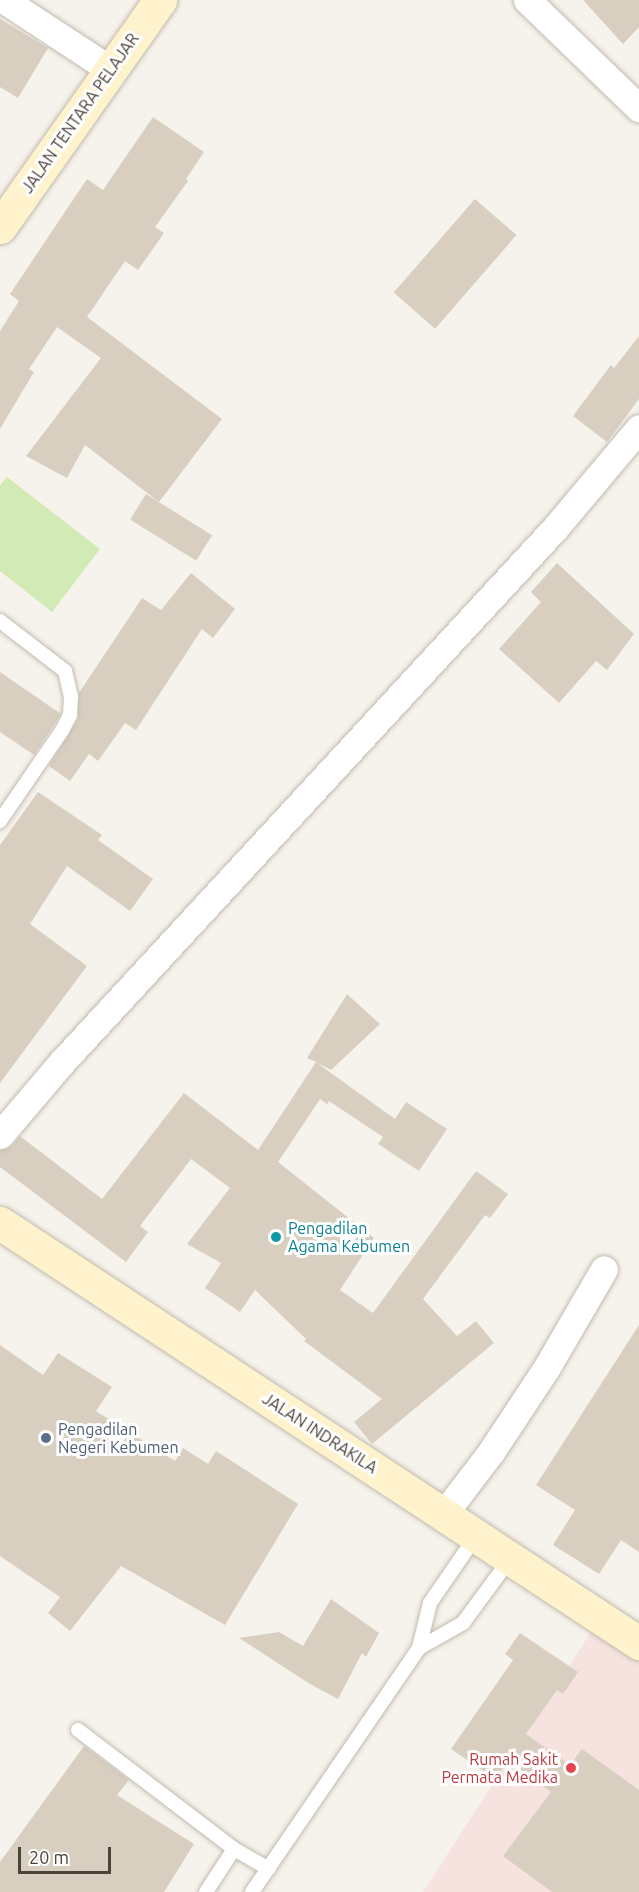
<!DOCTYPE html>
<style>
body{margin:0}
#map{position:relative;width:639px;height:1892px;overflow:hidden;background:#f6f3ec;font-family:Ubuntu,sans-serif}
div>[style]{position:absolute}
.medical>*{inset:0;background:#f6e3e0}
.green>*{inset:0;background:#d2eab5}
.building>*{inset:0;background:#d8cfc1;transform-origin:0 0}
.roads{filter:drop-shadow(0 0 2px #c2bbae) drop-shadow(0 0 2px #c2bbae)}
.lane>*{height:14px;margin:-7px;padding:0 7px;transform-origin:7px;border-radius:7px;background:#fff}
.street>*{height:27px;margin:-13.5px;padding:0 13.5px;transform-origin:13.5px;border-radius:13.5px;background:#fff}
.secondary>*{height:33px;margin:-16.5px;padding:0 16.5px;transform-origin:16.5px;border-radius:16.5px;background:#fff3cd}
.dots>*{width:16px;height:16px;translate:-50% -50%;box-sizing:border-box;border:3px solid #fff;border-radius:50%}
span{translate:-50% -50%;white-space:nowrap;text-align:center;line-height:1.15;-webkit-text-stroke:6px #fff;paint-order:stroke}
.street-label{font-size:16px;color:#4b4439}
.culture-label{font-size:16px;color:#0d838f}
.left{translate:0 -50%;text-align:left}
.service-label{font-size:16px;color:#4e5e75}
.health-label{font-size:16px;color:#be3a42}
.right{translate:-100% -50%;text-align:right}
.scale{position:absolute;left:18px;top:1847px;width:93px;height:27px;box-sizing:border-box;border:3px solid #4b4439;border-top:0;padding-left:8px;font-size:18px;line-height:21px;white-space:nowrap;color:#4b4439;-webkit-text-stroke:4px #fff;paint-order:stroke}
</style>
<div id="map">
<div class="medical">
<div style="clip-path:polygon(600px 1618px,639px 1644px,639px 1892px,423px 1892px)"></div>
</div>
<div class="green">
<div style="clip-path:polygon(7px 477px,100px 549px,52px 612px,0 571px,0 485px)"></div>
</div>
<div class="building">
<div style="clip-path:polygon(583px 0,639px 0,639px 27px,623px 44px)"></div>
<div style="clip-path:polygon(0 19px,48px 48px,18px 98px,0 87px)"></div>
<div style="clip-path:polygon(153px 117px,204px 152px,186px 179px,188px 181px,155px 227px,164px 233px,138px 270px,125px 261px,87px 317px,222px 419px,159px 502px,85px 445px,67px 478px,26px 456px,101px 358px,57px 327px,29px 369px,34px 372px,0 429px,0 331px,19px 301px,10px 294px,87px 179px,103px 190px)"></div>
<div style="left:475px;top:199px;width:55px;height:124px;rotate:41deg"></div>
<div style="clip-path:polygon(639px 336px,639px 399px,607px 442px,573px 416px,611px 365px,614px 368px)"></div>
<div style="left:146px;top:494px;width:78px;height:30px;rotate:32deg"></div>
<div style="clip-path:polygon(557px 563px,634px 634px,607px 670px,596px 661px,559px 703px,499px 649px,541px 602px,531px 592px)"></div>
<div style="clip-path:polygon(191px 573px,235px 609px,213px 638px,202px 629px,136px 730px,125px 723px,98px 761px,89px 754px,70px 781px,49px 766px,78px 719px,79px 693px,142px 598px,161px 610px)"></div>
<div style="clip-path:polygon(0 672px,61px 714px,34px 755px,0 732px)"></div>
<div style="clip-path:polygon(38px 792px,102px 835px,98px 840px,153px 879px,130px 911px,67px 866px,30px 924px,87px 966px,0 1083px,0 845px)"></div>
<div style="clip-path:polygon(347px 994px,380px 1024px,331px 1070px,317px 1063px,395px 1119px,406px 1102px,447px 1129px,419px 1171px,378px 1144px,383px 1137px,329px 1101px,327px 1104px,320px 1099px,278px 1162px,374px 1238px,340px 1290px,373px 1313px,476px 1171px,508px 1194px,490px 1218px,485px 1215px,423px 1299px,457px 1336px,476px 1321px,494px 1343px,372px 1444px,354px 1422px,382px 1399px,304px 1341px,306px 1339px,255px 1290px,240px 1312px,205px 1288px,221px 1263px,187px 1244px,230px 1188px,191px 1159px,140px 1226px,148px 1232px,126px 1262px,0 1167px,0 1150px,12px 1146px,20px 1136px,102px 1199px,184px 1093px,258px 1150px,316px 1062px,307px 1058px)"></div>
<div style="clip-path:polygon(639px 1325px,639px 1552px,621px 1540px,599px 1574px,553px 1545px,575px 1510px,536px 1485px)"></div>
<div style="clip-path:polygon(0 1345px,43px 1375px,58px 1353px,112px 1387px,96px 1411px,175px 1461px,183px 1448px,208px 1464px,216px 1451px,298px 1504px,225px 1625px,121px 1566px,70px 1631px,48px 1613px,60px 1597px,0 1556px)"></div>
<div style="clip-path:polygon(331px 1599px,379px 1633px,366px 1657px,362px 1653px,338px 1699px,310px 1684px,239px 1638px,279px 1632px,303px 1646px)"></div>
<div style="clip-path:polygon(520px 1633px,578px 1672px,563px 1694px,557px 1690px,526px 1734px,570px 1765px,582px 1749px,639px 1790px,639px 1892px,552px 1892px,503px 1856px,551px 1792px,508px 1761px,495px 1779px,451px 1749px,513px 1660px,505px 1654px)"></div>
<div style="clip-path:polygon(84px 1746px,129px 1780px,117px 1795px,194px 1844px,164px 1892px,0 1892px,0 1862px)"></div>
</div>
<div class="roads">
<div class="lane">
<div style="left:0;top:621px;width:82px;rotate:37.6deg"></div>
<div style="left:65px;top:671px;width:26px;rotate:77deg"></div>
<div style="left:71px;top:696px;width:19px;rotate:93deg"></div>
<div style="left:70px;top:715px;width:16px;rotate:117deg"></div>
<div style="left:63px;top:729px;width:112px;rotate:124.4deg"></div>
<div style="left:419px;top:1648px;width:51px;rotate:-29.6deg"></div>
<div style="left:463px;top:1623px;width:79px;rotate:-53.7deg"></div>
<div style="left:78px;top:1730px;width:196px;rotate:37.3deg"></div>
<div style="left:234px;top:1849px;width:51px;rotate:123.1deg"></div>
<div style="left:234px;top:1849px;width:40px;rotate:29.7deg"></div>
<div style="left:252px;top:1892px;width:296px;rotate:-55.6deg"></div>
<div style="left:419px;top:1648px;width:46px;rotate:-76.3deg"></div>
<div style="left:430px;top:1603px;width:81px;rotate:-55.5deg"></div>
</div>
<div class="street">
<div style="left:4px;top:0;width:128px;rotate:33.2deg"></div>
<div style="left:527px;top:0;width:156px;rotate:44deg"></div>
<div style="left:0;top:1135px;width:96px;rotate:-49.7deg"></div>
<div style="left:62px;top:1062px;width:728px;rotate:-47.28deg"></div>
<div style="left:556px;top:527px;width:129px;rotate:-50deg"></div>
<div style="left:443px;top:1515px;width:79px;rotate:-52.7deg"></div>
<div style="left:491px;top:1452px;width:102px;rotate:-56.6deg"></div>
<div style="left:547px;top:1367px;width:113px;rotate:-59.8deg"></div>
</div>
<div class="secondary">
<div style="left:0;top:227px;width:278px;rotate:-54.8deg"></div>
<div style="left:0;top:1223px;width:765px;rotate:33.32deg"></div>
</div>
</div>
<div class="dots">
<div style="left:276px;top:1237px;background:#0f9aa8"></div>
<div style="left:46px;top:1438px;background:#5c6f8a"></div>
<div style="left:571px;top:1768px;background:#e0444e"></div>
</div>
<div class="street-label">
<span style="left:80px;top:113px;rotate:-55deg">JALAN TENTARA PELAJAR</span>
<span style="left:320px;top:1433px;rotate:33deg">JALAN INDRAKILA</span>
</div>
<div class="culture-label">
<span class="left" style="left:288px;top:1237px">Pengadilan<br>Agama Kebumen</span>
</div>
<div class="service-label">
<span class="left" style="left:58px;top:1438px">Pengadilan<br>Negeri Kebumen</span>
</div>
<div class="health-label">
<span class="right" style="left:558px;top:1768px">Rumah Sakit<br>Permata Medika</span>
</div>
<div class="scale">20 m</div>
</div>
